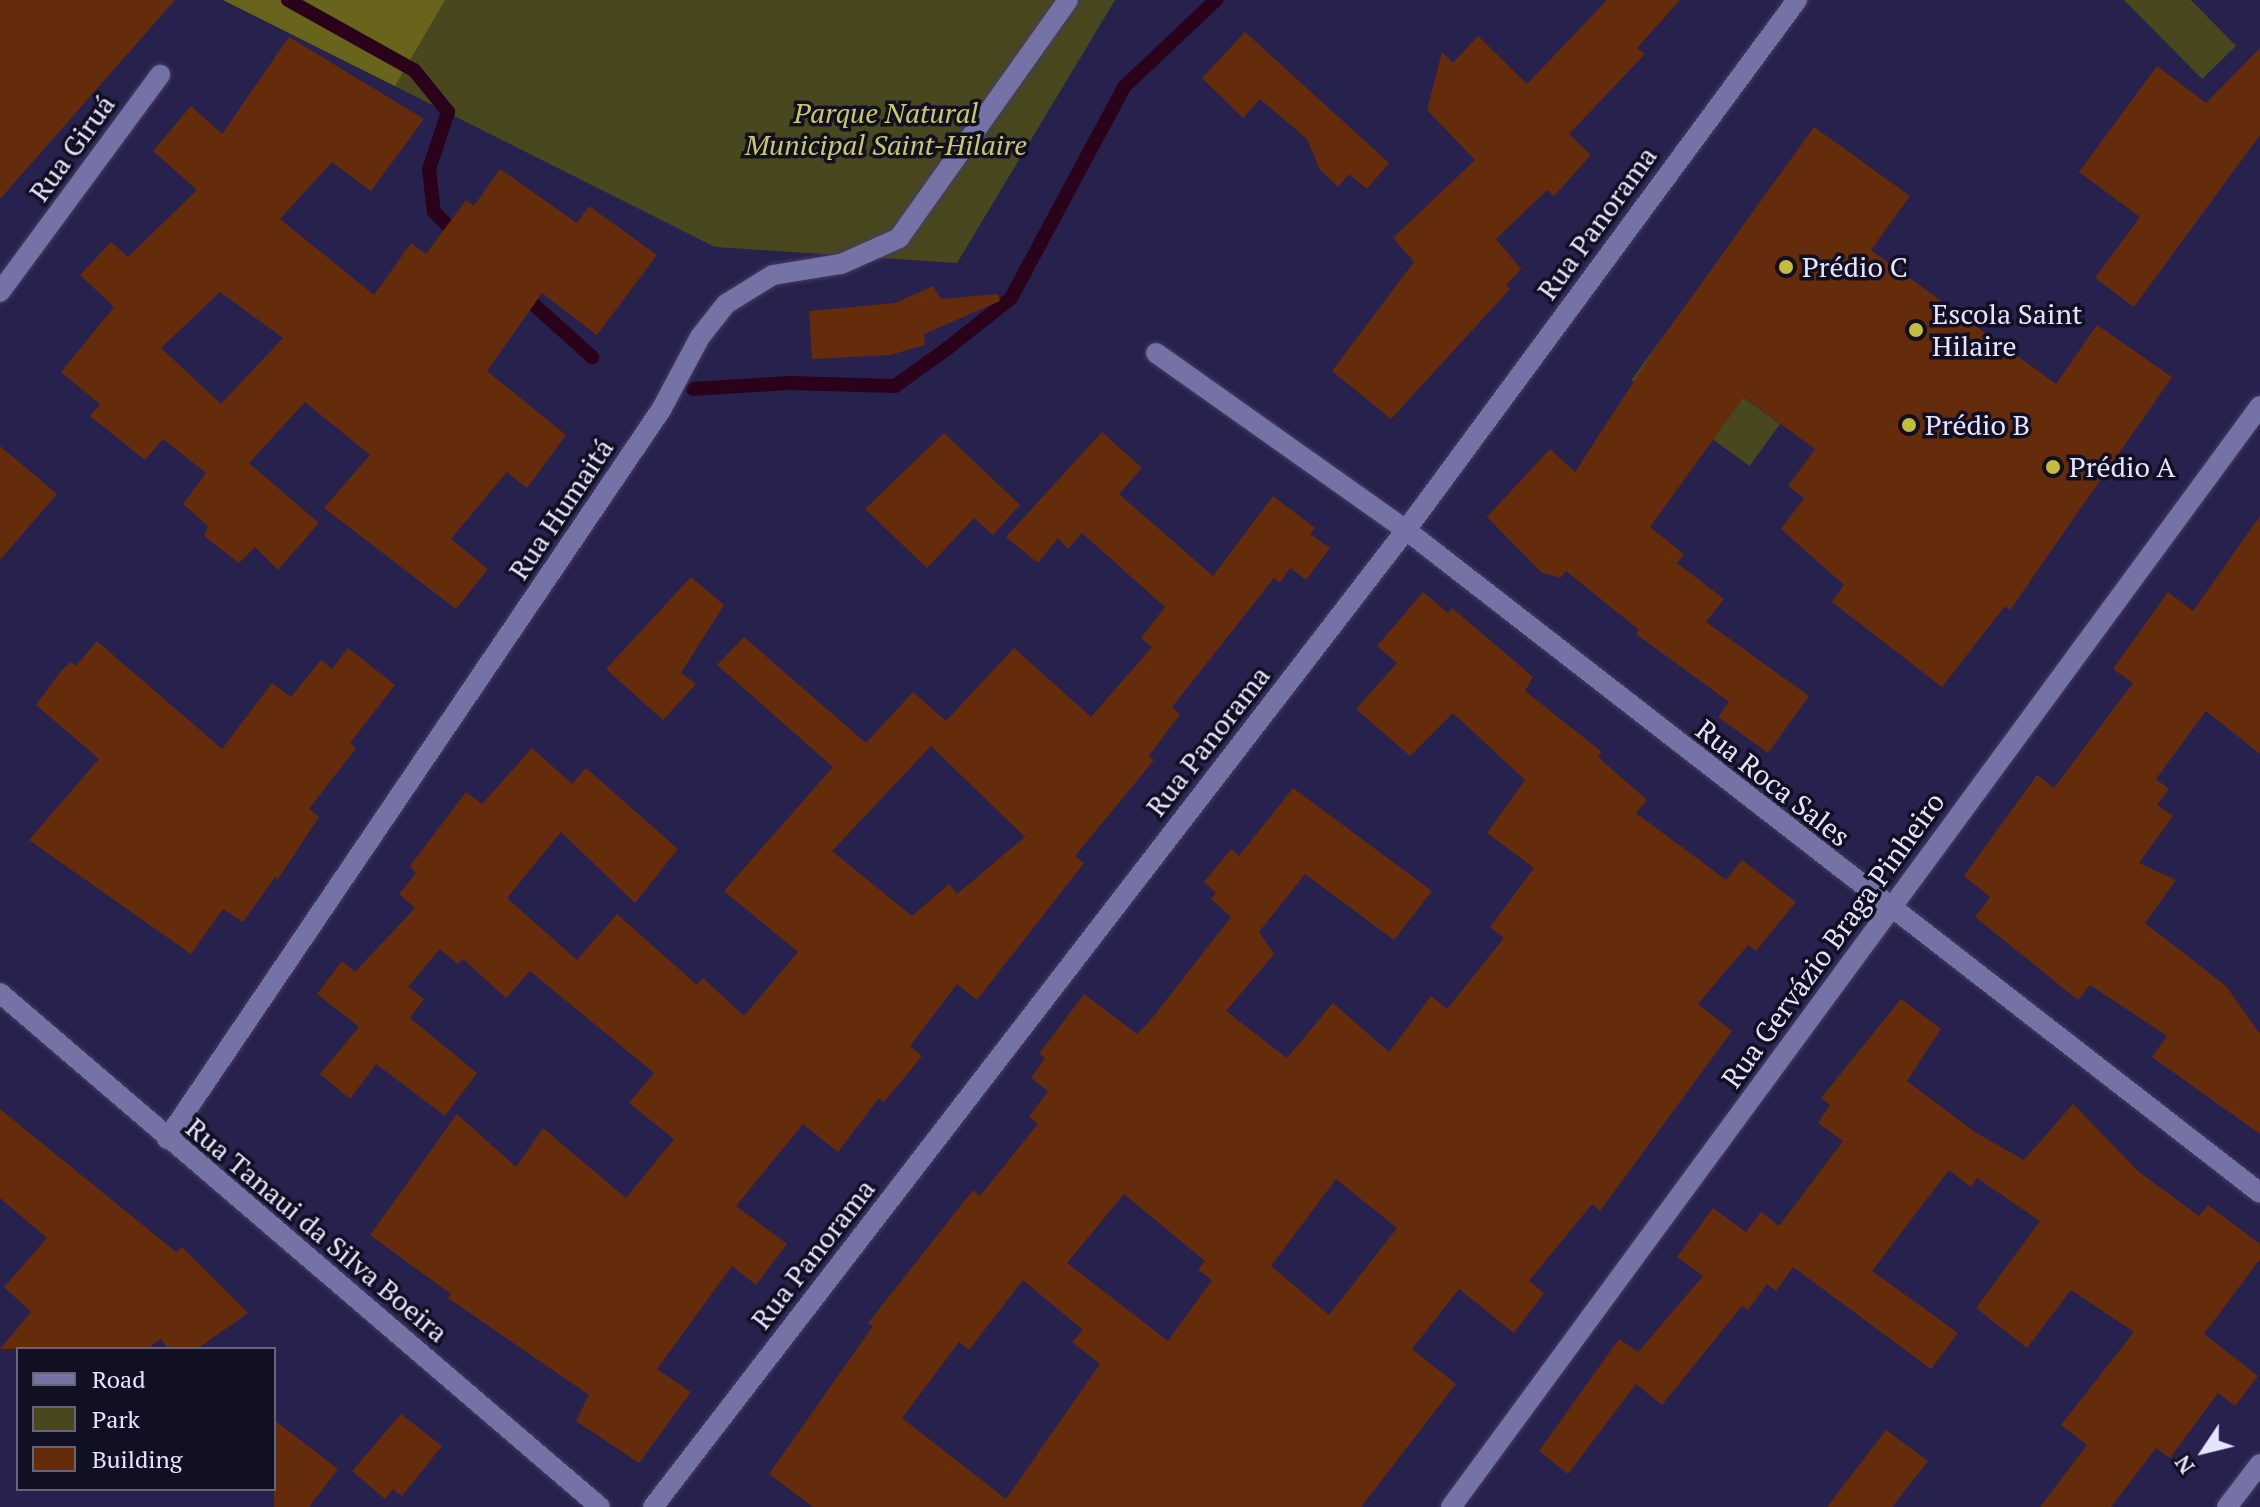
<!DOCTYPE html>
<meta charset="utf-8">
<style>
body{margin:0}
#map{position:relative;width:2260px;height:1507px;overflow:hidden;background:#27214d;font-family:"PT Serif",serif}
div>[style]{position:absolute}
.green>*{inset:0;background:#49471e;transform-origin:0 0}
.forest>*{inset:0;background:#68641b}
.stream>*{height:14px;margin:-7px;padding:0 7px;transform-origin:7px;border-radius:7px;background:#2a031b}
.building>*{inset:0;background:#652c0b}
.roads{filter:drop-shadow(0 0 2px #443d61) drop-shadow(0 0 2px #443d61)}
.minor>*{height:20px;margin:-10px;padding:0 10px;transform-origin:10px;border-radius:10px;background:#7572a5}
.dots>*{width:22px;height:22px;translate:-50% -50%;box-sizing:border-box;border:4px solid #110f22;border-radius:50%}
span{translate:-50% -50%;white-space:nowrap;text-align:center;line-height:1.15;-webkit-text-stroke:7px #110f22;paint-order:stroke}
.park-label{font-size:28px;color:#ccc864;font-style:italic}
.street-label{font-size:28px;color:#e4e4fb}
.poi-label{font-size:28px;color:#e4e4fb}
.left{translate:0 -50%;text-align:left}
.legend{position:absolute;left:16px;top:1347px;width:260px;height:144px;box-sizing:border-box;background:#110f22;border:2px solid #656479;margin:0;padding:10px 14px;list-style:none;font-size:24px;color:#e4e4fb}
.legend li{display:flex;align-items:center;gap:16px;height:40px}
.legend b{width:40px;border:2px solid #656479}
.north{position:absolute;left:2164px;top:1411px;width:80px;height:80px;-webkit-text-stroke:6px #110f22;paint-order:stroke;rotate:235deg;font-size:22px;font-weight:700;line-height:32px;text-align:center;color:#e4e4fb}
.north::after{content:'';display:block;margin:auto;width:28px;height:36px;background:#e4e4fb;clip-path:polygon(50% 0,100% 100%,50% 72%,0 100%)}
</style>
<div id="map">
<div class="green">
<div style="clip-path:polygon(223px 0,1115px 0,957px 263px,715px 247px)"></div>
<div style="clip-path:polygon(2124px 0,2191px 0,2236px 46px,2202px 79px)"></div>
<div style="left:1662px;top:338px;width:146px;height:52px;rotate:36deg"></div>
</div>
<div class="forest">
<div style="clip-path:polygon(223px 0,445px 0,395px 86px)"></div>
</div>
<div class="stream">
<div style="left:288px;top:0;width:144px;rotate:29.1deg"></div>
<div style="left:414px;top:70px;width:54px;rotate:51deg"></div>
<div style="left:448px;top:112px;width:60px;rotate:108.4deg"></div>
<div style="left:429px;top:169px;width:43px;rotate:83.4deg"></div>
<div style="left:434px;top:212px;width:38px;rotate:45deg"></div>
<div style="left:521px;top:293px;width:96px;rotate:42deg"></div>
<div style="left:693px;top:389px;width:96px;rotate:-3.6deg"></div>
<div style="left:789px;top:383px;width:106px;rotate:1.6deg"></div>
<div style="left:895px;top:386px;width:65px;rotate:-35.6deg"></div>
<div style="left:948px;top:348px;width:80px;rotate:-38.4deg"></div>
<div style="left:1011px;top:298px;width:239px;rotate:-61.8deg"></div>
<div style="left:1124px;top:87px;width:127px;rotate:-43.4deg"></div>
</div>
<div class="building">
<div style="clip-path:polygon(0 0,175px 0,0 199px)"></div>
<div style="clip-path:polygon(1607px 0,1680px 0,1637px 48px,1645px 54px,1569px 134px,1591px 155px,1554px 196px,1547px 190px,1496px 239px,1521px 269px,1506px 285px,1510px 289px,1391px 419px,1332px 371px,1414px 262px,1393px 238px,1475px 160px,1427px 110px,1442px 52px,1453px 63px,1478px 36px,1527px 84px)"></div>
<div style="clip-path:polygon(1245px 32px,1389px 163px,1367px 189px,1349px 174px,1338px 187px,1320px 170px,1307px 139px,1260px 99px,1243px 118px,1202px 78px)"></div>
<div style="clip-path:polygon(evenodd,289px 37px,424px 119px,371px 191px,332px 162px,280px 219px,374px 295px,411px 243px,426px 254px,466px 200px,474px 206px,500px 169px,577px 223px,589px 206px,657px 255px,597px 335px,542px 293px,487px 371px,566px 435px,527px 488px,507px 472px,451px 539px,488px 569px,456px 609px,324px 508px,370px 455px,305px 402px,249px 463px,319px 523px,278px 570px,255px 547px,239px 563px,204px 536px,208px 526px,183px 504px,206px 473px,163px 439px,145px 460px,90px 416px,100px 404px,61px 372px,114px 307px,80px 275px,111px 242px,128px 257px,197px 190px,153px 151px,191px 106px,222px 134px,289px 37px,220px 292px,283px 338px,221px 404px,161px 348px,220px 292px)"></div>
<div style="clip-path:polygon(2260px 48px,2260px 135px,2134px 307px,2095px 278px,2140px 217px,2079px 172px,2157px 66px,2206px 103px)"></div>
<div style="clip-path:polygon(1814px 127px,1910px 196px,1871px 250px,2056px 384px,2097px 325px,2172px 377px,2010px 610px,2005px 606px,1942px 687px,1832px 602px,1844px 585px,1781px 529px,1804px 498px,1788px 486px,1815px 449px,1744px 397px,1650px 527px,1684px 554px,1677px 563px,1724px 599px,1706px 622px,1809px 696px,1768px 753px,1718px 717px,1729px 702px,1636px 634px,1639px 630px,1566px 571px,1560px 578px,1541px 572px,1487px 517px,1550px 449px,1575px 472px,1662px 338px)"></div>
<div style="clip-path:polygon(933px 286px,941px 299px,998px 294px,1000px 301px,924px 334px,925px 345px,890px 355px,812px 359px,809px 311px,895px 303px)"></div>
<div style="clip-path:polygon(evenodd,1102px 432px,1142px 468px,1119px 494px,1213px 576px,1273px 496px,1315px 528px,1310px 534px,1330px 548px,1306px 580px,1290px 568px,1280px 583px,1274px 578px,1172px 707px,1180px 714px,1149px 756px,1154px 760px,1075px 856px,1084px 863px,977px 1000px,957px 984px,910px 1046px,922px 1056px,884px 1102px,879px 1098px,838px 1152px,803px 1124px,736px 1206px,787px 1244px,756px 1285px,732px 1266px,657px 1369px,691px 1392px,639px 1463px,576px 1421px,589px 1395px,448px 1298px,451px 1294px,370px 1235px,457px 1114px,516px 1167px,543px 1128px,626px 1198px,674px 1139px,629px 1103px,654px 1073px,530px 971px,506px 998px,463px 959px,458px 964px,440px 949px,408px 987px,424px 999px,410px 1018px,477px 1073px,445px 1116px,376px 1064px,350px 1099px,320px 1074px,359px 1027px,317px 994px,342px 961px,355px 972px,415px 908px,399px 894px,416px 873px,410px 866px,466px 792px,482px 804px,532px 748px,572px 784px,586px 768px,678px 849px,635px 903px,561px 832px,507px 898px,577px 960px,617px 914px,697px 985px,703px 978px,744px 1016px,798px 952px,724px 891px,833px 767px,717px 665px,744px 637px,866px 743px,913px 692px,946px 721px,1014px 648px,1091px 717px,1152px 647px,1141px 638px,1165px 607px,1082px 533px,1068px 549px,1058px 538px,1038px 563px,1006px 537px,1102px 432px,931px 746px,1025px 837px,957px 894px,949px 884px,912px 916px,832px 851px,931px 746px)"></div>
<div style="clip-path:polygon(944px 433px,1020px 505px,993px 535px,974px 518px,927px 568px,865px 509px)"></div>
<div style="clip-path:polygon(0 446px,57px 494px,0 560px)"></div>
<div style="clip-path:polygon(2260px 516px,2260px 754px,2206px 711px,2156px 779px,2169px 789px,2157px 805px,2173px 816px,2139px 863px,2176px 880px,2145px 923px,2226px 986px,2260px 1034px,2260px 1134px,2152px 1057px,2167px 1036px,2090px 985px,2078px 1000px,1975px 917px,1990px 897px,1964px 876px,2037px 775px,2054px 788px,2133px 683px,2113px 669px,2168px 592px,2193px 611px)"></div>
<div style="clip-path:polygon(691px 577px,724px 605px,681px 673px,696px 684px,663px 720px,606px 669px)"></div>
<div style="clip-path:polygon(evenodd,1423px 592px,1448px 613px,1452px 608px,1533px 677px,1525px 691px,1602px 752px,1598px 757px,1647px 800px,1636px 813px,1726px 880px,1742px 860px,1796px 902px,1756px 951px,1748px 945px,1698px 1004px,1732px 1031px,1600px 1211px,1592px 1204px,1529px 1281px,1544px 1293px,1514px 1333px,1459px 1289px,1412px 1349px,1456px 1384px,1361px 1507px,813px 1507px,769px 1474px,873px 1326px,868px 1323px,973px 1190px,980px 1196px,1038px 1124px,1029px 1117px,1048px 1091px,1031px 1078px,1045px 1058px,1039px 1054px,1084px 994px,1137px 1034px,1150px 1021px,1231px 917px,1211px 899px,1216px 893px,1204px 882px,1231px 849px,1239px 856px,1293px 788px,1432px 891px,1394px 940px,1305px 874px,1259px 932px,1274px 954px,1226px 1011px,1287px 1058px,1333px 1003px,1389px 1052px,1431px 996px,1447px 1009px,1504px 938px,1490px 927px,1534px 868px,1487px 833px,1525px 780px,1453px 713px,1410px 756px,1356px 709px,1397px 663px,1377px 646px,1423px 592px,1336px 1179px,1397px 1228px,1329px 1315px,1271px 1266px,1336px 1179px,1423px 592px,1124px 1194px,1205px 1261px,1198px 1270px,1212px 1280px,1168px 1341px,1067px 1263px,1124px 1194px,1423px 592px,1023px 1280px,1083px 1330px,1072px 1342px,1100px 1364px,1006px 1499px,902px 1418px,959px 1342px,969px 1350px,1023px 1280px)"></div>
<div style="clip-path:polygon(97px 641px,222px 749px,272px 683px,291px 697px,321px 660px,332px 669px,348px 648px,395px 685px,350px 743px,356px 748px,309px 809px,319px 817px,278px 879px,275px 877px,243px 922px,223px 909px,191px 954px,29px 840px,99px 759px,36px 705px,61px 671px,71px 662px,76px 666px)"></div>
<div style="clip-path:polygon(1901px 999px,1941px 1029px,1907px 1081px,1975px 1132px,2024px 1160px,2073px 1104px,2139px 1172px,2199px 1216px,2208px 1205px,2260px 1244px,2260px 1259px,2204px 1334px,2258px 1376px,2235px 1406px,2218px 1393px,2170px 1458px,2156px 1448px,2111px 1507px,2040px 1507px,2087px 1445px,2061px 1425px,2134px 1332px,2071px 1290px,2027px 1348px,1976px 1308px,2040px 1221px,1977px 1178px,1971px 1187px,1949px 1170px,1872px 1271px,1958px 1333px,1931px 1369px,1793px 1267px,1776px 1291px,1767px 1284px,1748px 1310px,1742px 1306px,1662px 1405px,1636px 1384px,1568px 1474px,1539px 1451px,1619px 1339px,1638px 1352px,1703px 1276px,1677px 1257px,1713px 1208px,1746px 1232px,1761px 1212px,1779px 1226px,1843px 1141px,1818px 1123px,1830px 1105px,1821px 1098px)"></div>
<div style="clip-path:polygon(0 1109px,176px 1252px,182px 1247px,248px 1313px,197px 1349px,168px 1349px,161px 1339px,147px 1349px,0 1349px,31px 1312px,4px 1287px,47px 1238px,0 1198px)"></div>
<div style="clip-path:polygon(401px 1414px,442px 1446px,402px 1496px,393px 1489px,385px 1499px,352px 1471px)"></div>
<div style="clip-path:polygon(274px 1420px,338px 1469px,309px 1507px,274px 1507px)"></div>
<div style="clip-path:polygon(1886px 1430px,1928px 1461px,1892px 1507px,1827px 1507px)"></div>
</div>
<div class="roads">
<div class="minor">
<div style="left:0;top:292px;width:270px;rotate:-53.6deg"></div>
<div style="left:1156px;top:353px;width:306px;rotate:35.3deg"></div>
<div style="left:1406px;top:530px;width:1081px;rotate:37.82deg"></div>
<div style="left:0;top:993px;width:790px;rotate:40.59deg"></div>
<div style="left:167px;top:1139px;width:881px;rotate:-55.88deg"></div>
<div style="left:661px;top:410px;width:83px;rotate:-61.9deg"></div>
<div style="left:700px;top:337px;width:42px;rotate:-51.8deg"></div>
<div style="left:726px;top:304px;width:55px;rotate:-31.7deg"></div>
<div style="left:773px;top:275px;width:69px;rotate:-9.2deg"></div>
<div style="left:841px;top:264px;width:64px;rotate:-24.1deg"></div>
<div style="left:899px;top:238px;width:292px;rotate:-54.6deg"></div>
<div style="left:653px;top:1507px;width:1234px;rotate:-52.38deg"></div>
<div style="left:1406px;top:530px;width:659px;rotate:-53.58deg"></div>
<div style="left:1451px;top:1507px;width:1366px;rotate:-53.69deg"></div>
<div style="left:2227px;top:1507px;width:54px;rotate:-52.5deg"></div>
</div>
</div>
<div class="dots">
<div style="left:1786px;top:267px;background:#c3bd3e"></div>
<div style="left:1916px;top:330px;background:#c3bd3e"></div>
<div style="left:1909px;top:425px;background:#c3bd3e"></div>
<div style="left:2053px;top:467px;background:#c3bd3e"></div>
</div>
<div class="park-label">
<span style="left:886px;top:129px">Parque Natural<br>Municipal Saint-Hilaire</span>
</div>
<div class="street-label">
<span style="left:72px;top:148px;rotate:-54deg">Rua Giruá</span>
<span style="left:1597px;top:223px;rotate:-54deg">Rua Panorama</span>
<span style="left:561px;top:509px;rotate:-56deg">Rua Humaitá</span>
<span style="left:1208px;top:741px;rotate:-52deg">Rua Panorama</span>
<span style="left:1773px;top:783px;rotate:38deg">Rua Roca Sales</span>
<span style="left:1833px;top:940px;rotate:-54deg">Rua Gervázio Braga Pinheiro</span>
<span style="left:317px;top:1230px;rotate:40deg">Rua Tanaui da Silva Boeira</span>
<span style="left:813px;top:1254px;rotate:-52deg">Rua Panorama</span>
</div>
<div class="poi-label">
<span class="left" style="left:1802px;top:267px">Prédio C</span>
<span class="left" style="left:1932px;top:330px">Escola Saint<br>Hilaire</span>
<span class="left" style="left:1925px;top:425px">Prédio B</span>
<span class="left" style="left:2069px;top:467px">Prédio A</span>
</div>
<ul class="legend">
<li><b style="height:10px;background:#7572a5"></b>Road</li>
<li><b style="height:22px;background:#49471e"></b>Park</li>
<li><b style="height:22px;background:#652c0b"></b>Building</li>
</ul>
<div class="north">N</div>
</div>
